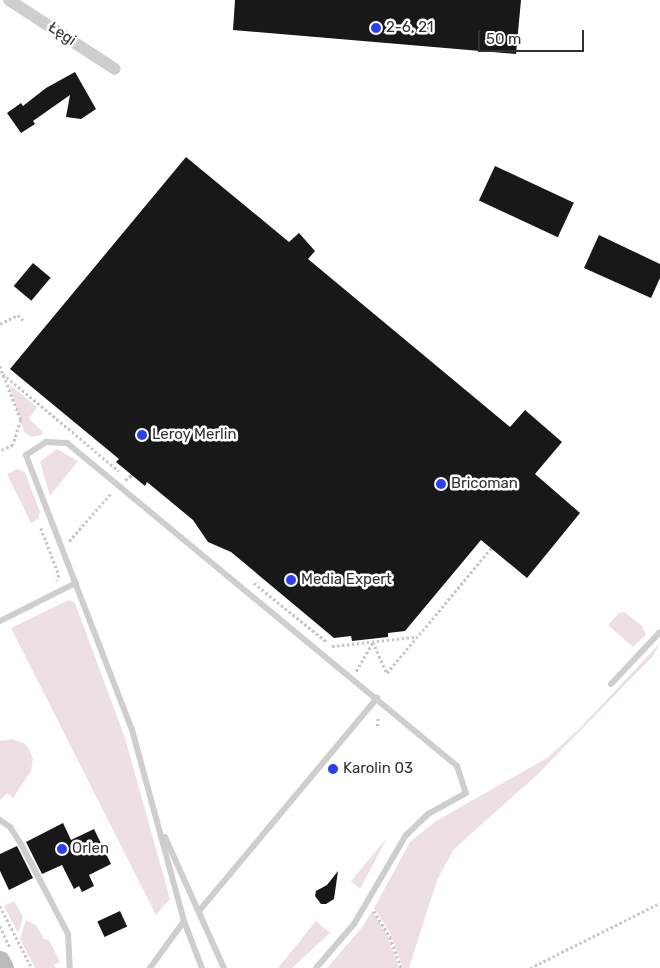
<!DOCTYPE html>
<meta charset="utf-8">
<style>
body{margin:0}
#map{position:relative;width:660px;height:968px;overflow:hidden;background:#fff;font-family:Rubik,sans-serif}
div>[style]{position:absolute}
.green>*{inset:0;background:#eedfe7}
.building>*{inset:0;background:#181818;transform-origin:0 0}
.path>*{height:2.5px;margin-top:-1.25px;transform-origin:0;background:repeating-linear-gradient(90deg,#c5c5c5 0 2.5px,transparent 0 5px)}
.lane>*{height:6px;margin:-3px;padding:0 3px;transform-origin:3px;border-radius:3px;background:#cecece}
.street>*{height:12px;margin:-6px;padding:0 6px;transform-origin:6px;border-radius:6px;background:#cecece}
.secondary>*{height:19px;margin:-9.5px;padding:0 9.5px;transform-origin:9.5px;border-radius:9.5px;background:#bbb}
.dots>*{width:14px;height:14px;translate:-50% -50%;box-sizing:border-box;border:2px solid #fff;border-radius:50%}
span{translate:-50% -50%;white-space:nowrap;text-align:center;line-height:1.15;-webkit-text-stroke:5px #fff;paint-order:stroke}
.poi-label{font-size:15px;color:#313131}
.left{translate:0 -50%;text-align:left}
.street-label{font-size:15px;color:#313131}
.scale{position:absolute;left:478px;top:30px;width:106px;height:22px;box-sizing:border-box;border:2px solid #313131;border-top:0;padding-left:6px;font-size:15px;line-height:18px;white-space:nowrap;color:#313131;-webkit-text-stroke:4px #fff;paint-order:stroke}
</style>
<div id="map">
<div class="green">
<div style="clip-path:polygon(9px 384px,37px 407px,29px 419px,43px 432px,41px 435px,32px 437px,24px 432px)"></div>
<div style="clip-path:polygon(57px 449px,78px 461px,50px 496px,40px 462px)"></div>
<div style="clip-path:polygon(17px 469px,25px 472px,40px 512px,38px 519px,31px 523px,7px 474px)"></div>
<div style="clip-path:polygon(69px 600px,75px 603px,125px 738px,170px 899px,156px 915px,11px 628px)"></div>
<div style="clip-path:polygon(625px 612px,642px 626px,646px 635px,633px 647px,608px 625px,619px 613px)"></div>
<div style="clip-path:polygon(660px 643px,653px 656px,537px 775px,454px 849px,437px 880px,409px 968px,403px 968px,390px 933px,374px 908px,410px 842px,436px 821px,547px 758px,579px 729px)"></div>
<div style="clip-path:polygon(12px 739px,24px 743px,29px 749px,33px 759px,31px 771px,13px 798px,7px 793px,0 800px,0 741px)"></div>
<div style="clip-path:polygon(387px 838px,360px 889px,351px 881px)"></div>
<div style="clip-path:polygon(14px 901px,23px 917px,18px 933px,4px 906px)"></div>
<div style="clip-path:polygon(372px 911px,387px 935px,399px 968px,327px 968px,363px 926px)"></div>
<div style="clip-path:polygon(26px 920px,36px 925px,44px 939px,49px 940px,60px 962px,54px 965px,56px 968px,35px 968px,20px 939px)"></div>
<div style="clip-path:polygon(316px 921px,329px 932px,332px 931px,292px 968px,278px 968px)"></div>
</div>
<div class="building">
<div style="clip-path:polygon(235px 0,521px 0,516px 54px,233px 30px)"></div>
<div style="clip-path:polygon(75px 72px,96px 109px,81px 119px,66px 117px,70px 95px,33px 121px,35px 124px,21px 133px,7px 113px,21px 103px,23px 106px,46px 88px)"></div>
<div style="clip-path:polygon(186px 157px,289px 242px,299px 233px,315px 251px,308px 259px,510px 427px,525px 410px,562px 442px,535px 474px,580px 513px,527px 578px,481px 540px,405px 631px,388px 633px,388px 637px,352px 641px,351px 636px,334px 638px,231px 552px,208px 542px,193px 520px,147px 482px,145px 486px,116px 462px,119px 459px,10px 369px)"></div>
<div style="left:495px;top:166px;width:87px;height:38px;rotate:25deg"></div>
<div style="clip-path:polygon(599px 235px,660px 264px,660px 278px,651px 298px,584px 268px)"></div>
<div style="left:33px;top:263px;width:23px;height:30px;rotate:40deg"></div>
<div style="clip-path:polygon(63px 823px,71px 840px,94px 829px,111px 864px,89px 875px,94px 886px,82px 892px,79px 886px,74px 889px,62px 865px,42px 874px,26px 842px)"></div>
<div style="clip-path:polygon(17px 846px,33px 878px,9px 890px,0 871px,0 854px)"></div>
<div style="clip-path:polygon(338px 871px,334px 899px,326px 904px,321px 904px,315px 896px,316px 891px,327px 885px)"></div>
<div style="left:120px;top:911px;width:17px;height:25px;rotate:65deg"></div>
</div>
<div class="path">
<div style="left:0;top:324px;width:20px;rotate:-27deg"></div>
<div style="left:18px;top:315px;width:8px;rotate:45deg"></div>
<div style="left:0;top:366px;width:58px;rotate:68.7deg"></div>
<div style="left:21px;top:420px;width:26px;rotate:108deg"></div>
<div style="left:13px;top:445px;width:14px;rotate:155deg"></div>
<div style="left:3px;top:374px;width:151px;rotate:39.9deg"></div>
<div style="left:125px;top:480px;width:9px;rotate:-36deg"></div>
<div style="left:41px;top:528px;width:50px;rotate:69deg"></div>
<div style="left:59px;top:575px;width:6px;rotate:108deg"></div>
<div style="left:69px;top:541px;width:65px;rotate:-48.7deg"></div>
<div style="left:254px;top:583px;width:94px;rotate:38.9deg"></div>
<div style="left:373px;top:642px;width:34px;rotate:66deg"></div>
<div style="left:387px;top:673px;width:163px;rotate:-50.2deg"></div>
<div style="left:332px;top:646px;width:83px;rotate:-6.2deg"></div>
<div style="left:356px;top:671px;width:34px;rotate:-60deg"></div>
<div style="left:377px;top:726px;width:9px;rotate:-84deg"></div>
<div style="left:0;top:906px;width:70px;rotate:62.7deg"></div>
<div style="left:374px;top:911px;width:31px;rotate:58deg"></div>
<div style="left:390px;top:937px;width:33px;rotate:70deg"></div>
<div style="left:0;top:926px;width:23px;rotate:65deg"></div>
<div style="left:530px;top:968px;width:145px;rotate:-26.6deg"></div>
</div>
<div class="lane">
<div style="left:0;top:621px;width:85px;rotate:-26.6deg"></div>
<div style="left:611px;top:684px;width:71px;rotate:-46.7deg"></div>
<div style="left:0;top:820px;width:12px;rotate:35deg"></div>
<div style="left:10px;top:827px;width:20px;rotate:57deg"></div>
<div style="left:21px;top:844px;width:102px;rotate:62.4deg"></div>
<div style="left:68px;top:934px;width:34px;rotate:87deg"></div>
<div style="left:165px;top:837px;width:144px;rotate:65.8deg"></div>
<div style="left:199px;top:911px;width:278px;rotate:-50.1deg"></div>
<div style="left:150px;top:968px;width:58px;rotate:-54.1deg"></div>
<div style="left:202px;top:968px;width:50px;rotate:-111deg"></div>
<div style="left:184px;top:921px;width:198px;rotate:-105.2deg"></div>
<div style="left:132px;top:730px;width:295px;rotate:-111.1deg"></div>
<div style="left:26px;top:455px;width:24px;rotate:-33deg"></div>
<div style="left:46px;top:442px;width:21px;rotate:3deg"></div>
<div style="left:67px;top:443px;width:506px;rotate:39.63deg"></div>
<div style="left:457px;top:766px;width:28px;rotate:72deg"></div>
<div style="left:466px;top:793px;width:43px;rotate:151.1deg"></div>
<div style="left:428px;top:814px;width:30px;rotate:136deg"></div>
<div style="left:406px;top:835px;width:103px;rotate:120.3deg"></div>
<div style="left:354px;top:924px;width:58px;rotate:130.8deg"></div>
</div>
<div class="street">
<div style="left:9px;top:0;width:126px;rotate:33.1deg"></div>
</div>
<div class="secondary">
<div style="left:0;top:960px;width:9px;rotate:63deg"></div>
</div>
<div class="dots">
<div style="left:376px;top:28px;background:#2c3fef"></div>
<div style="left:142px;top:435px;background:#2c3fef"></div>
<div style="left:441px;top:484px;background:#2c3fef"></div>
<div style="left:291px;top:580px;background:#2c3fef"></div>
<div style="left:333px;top:769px;background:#2c3fef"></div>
<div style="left:62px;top:849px;background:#2c3fef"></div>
</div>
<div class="poi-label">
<span class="left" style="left:386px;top:28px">2-6, 21</span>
<span class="left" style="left:152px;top:435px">Leroy Merlin</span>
<span class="left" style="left:451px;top:484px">Bricoman</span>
<span class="left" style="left:301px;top:580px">Media Expert</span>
<span class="left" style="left:343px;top:769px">Karolin 03</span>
<span class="left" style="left:72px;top:849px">Orlen</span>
</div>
<div class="street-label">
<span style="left:62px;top:34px;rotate:34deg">Łęgi</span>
</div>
<div class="scale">50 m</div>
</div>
